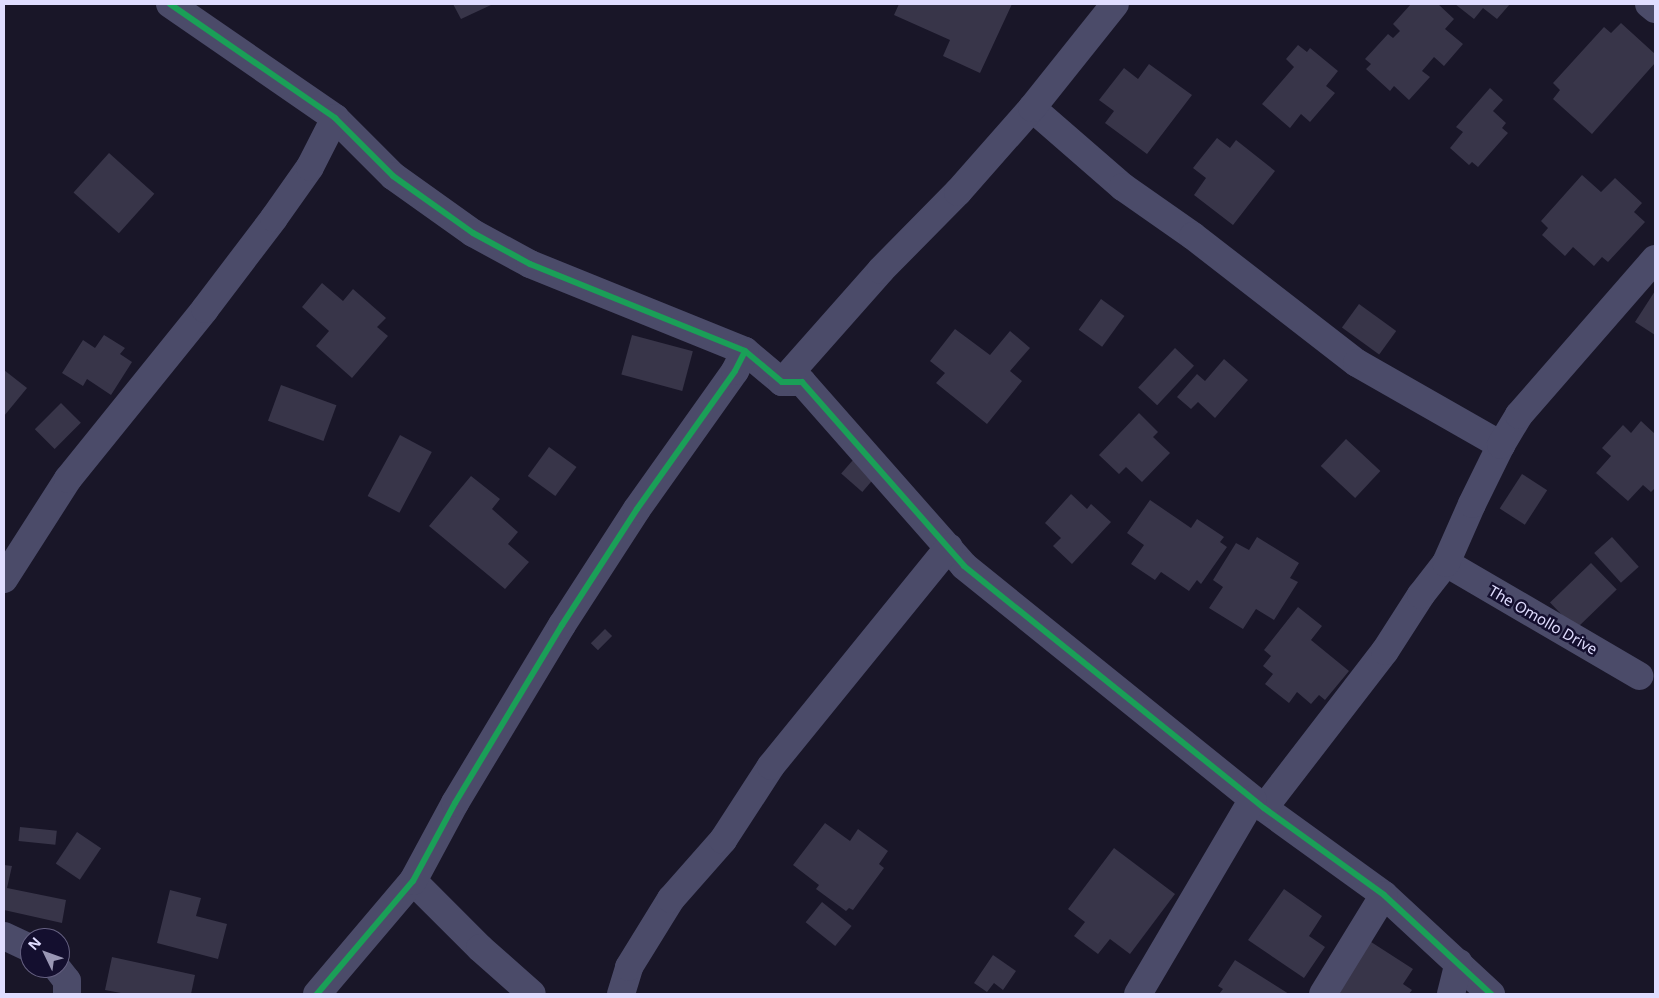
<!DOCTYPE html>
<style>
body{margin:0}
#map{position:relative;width:1659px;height:998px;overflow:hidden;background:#191628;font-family:"Noto Sans",sans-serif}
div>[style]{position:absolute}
.building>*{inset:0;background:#383549;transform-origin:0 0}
.minor>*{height:28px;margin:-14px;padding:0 14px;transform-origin:14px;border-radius:14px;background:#4b4b69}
.cycleway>*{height:6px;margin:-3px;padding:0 3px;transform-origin:3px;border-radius:3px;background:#1a9f57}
span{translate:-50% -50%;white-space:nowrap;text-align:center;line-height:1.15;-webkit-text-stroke:5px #140f2f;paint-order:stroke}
.street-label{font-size:15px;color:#e0ddff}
.frame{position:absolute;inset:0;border:5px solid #e0ddff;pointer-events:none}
.north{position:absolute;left:20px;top:928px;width:50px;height:50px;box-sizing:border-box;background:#140f2f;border:1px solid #666182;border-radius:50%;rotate:312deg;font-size:14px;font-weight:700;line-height:20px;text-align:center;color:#e0ddff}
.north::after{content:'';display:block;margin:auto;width:18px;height:22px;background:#9a97b4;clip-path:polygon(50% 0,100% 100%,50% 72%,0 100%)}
</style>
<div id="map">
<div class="building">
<div style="clip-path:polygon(453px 4px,490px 4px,491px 5px,461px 19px)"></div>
<div style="clip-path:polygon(899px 4px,1012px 4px,980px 73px,943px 56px,950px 40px,894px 15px)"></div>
<div style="clip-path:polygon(1411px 4px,1438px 4px,1454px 19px,1445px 29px,1463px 44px,1444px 66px,1434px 57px,1422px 71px,1430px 77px,1409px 100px,1394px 86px,1390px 91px,1366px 69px,1371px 64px,1365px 59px,1388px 34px,1393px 38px,1400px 31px,1393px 24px)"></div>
<div style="clip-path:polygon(1455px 4px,1510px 4px,1497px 19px,1483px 8px,1474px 19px)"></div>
<div style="clip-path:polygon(1621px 23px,1655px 54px,1655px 63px,1592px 134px,1553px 99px,1560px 90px,1553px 83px,1604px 27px,1611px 33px)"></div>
<div style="clip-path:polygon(1298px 45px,1307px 52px,1310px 48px,1338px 71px,1326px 86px,1335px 93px,1310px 122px,1301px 114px,1290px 128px,1262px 104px,1294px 67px,1286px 59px)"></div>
<div style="clip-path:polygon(1149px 64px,1192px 95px,1147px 154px,1105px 123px,1114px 111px,1099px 100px,1124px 68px,1138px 79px)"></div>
<div style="clip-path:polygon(1490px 88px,1503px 100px,1493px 111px,1506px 123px,1502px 128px,1508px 133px,1478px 167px,1472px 162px,1469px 165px,1450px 148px,1463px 132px,1456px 127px)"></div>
<div style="clip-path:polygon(1217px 138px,1230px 148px,1236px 140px,1275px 171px,1233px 225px,1194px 195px,1206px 178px,1193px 168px)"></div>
<div style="left:109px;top:153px;width:61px;height:53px;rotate:42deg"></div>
<div style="clip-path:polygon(1582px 175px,1601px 192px,1615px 178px,1642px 203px,1634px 212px,1645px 222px,1608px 262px,1602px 257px,1594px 266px,1573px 247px,1565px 256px,1542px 235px,1548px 228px,1541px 221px)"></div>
<div style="clip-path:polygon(322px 283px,343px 301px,353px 289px,386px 318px,377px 327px,388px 336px,352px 378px,316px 346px,329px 331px,302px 307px)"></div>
<div style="clip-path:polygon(1655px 291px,1655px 335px,1635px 322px)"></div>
<div style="left:1101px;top:299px;width:29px;height:38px;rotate:36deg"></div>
<div style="left:1359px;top:304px;width:46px;height:29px;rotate:36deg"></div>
<div style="clip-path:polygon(955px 329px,990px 355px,1010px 331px,1030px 348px,1010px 371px,1022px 381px,987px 424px,936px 383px,945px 373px,930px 361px)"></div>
<div style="clip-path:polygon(104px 335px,125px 348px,120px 354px,132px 362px,111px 395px,87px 379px,83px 386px,62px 373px,83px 340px,95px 348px)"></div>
<div style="left:632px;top:335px;width:63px;height:41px;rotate:15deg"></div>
<div style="left:1175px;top:348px;width:26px;height:54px;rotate:43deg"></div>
<div style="clip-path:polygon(1224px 359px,1248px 380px,1215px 418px,1198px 402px,1191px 409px,1177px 397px,1197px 374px,1205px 381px)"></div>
<div style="clip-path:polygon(4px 370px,27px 388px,4px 416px)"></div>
<div style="left:281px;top:385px;width:59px;height:38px;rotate:20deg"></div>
<div style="left:61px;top:403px;width:28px;height:37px;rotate:45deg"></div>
<div style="clip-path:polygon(1139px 413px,1158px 432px,1153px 437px,1170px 453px,1142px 482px,1126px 467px,1119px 474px,1099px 455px)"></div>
<div style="clip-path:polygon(1641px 421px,1655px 434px,1655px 488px,1651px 492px,1643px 485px,1628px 501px,1596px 473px,1611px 456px,1602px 448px,1623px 425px,1631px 433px)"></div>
<div style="left:400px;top:435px;width:36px;height:69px;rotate:28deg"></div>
<div style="left:1346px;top:439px;width:47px;height:37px;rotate:43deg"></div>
<div style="left:549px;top:447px;width:34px;height:36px;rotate:36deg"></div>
<div style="left:853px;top:460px;width:28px;height:18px;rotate:41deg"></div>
<div style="left:1522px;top:474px;width:30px;height:41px;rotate:33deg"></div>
<div style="clip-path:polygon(471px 476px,500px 499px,492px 509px,518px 532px,508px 544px,529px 562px,505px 589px,429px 526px)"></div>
<div style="clip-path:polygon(1071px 494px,1087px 509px,1091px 504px,1111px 522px,1072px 564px,1053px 546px,1061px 538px,1045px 523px)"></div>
<div style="clip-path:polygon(1150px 500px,1191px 528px,1197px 519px,1224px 537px,1220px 542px,1227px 547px,1201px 584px,1197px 580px,1189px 591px,1161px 572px,1155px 580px,1131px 564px,1144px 545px,1127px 533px)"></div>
<div style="clip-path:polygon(1257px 537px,1299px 563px,1290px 578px,1298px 582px,1274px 620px,1256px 609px,1243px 629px,1209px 608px,1223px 587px,1213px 580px,1236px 543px,1249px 550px)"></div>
<div style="left:1612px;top:537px;width:40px;height:24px;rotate:48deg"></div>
<div style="left:1591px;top:563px;width:37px;height:57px;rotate:46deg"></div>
<div style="clip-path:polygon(1298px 607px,1322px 626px,1311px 640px,1349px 671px,1325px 700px,1319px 695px,1311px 704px,1297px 692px,1289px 703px,1265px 684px,1273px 674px,1263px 666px,1271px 656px,1264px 650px)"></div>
<div style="left:605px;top:629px;width:10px;height:20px;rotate:45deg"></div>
<div style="clip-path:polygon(825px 823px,850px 841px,858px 829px,888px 851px,879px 864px,884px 868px,853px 910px,849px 908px,846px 911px,816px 889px,819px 885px,793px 865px)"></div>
<div style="left:20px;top:827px;width:37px;height:14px;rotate:6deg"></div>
<div style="left:77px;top:832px;width:29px;height:38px;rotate:34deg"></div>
<div style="clip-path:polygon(1114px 848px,1175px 894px,1130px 954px,1110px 939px,1098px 954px,1074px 936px,1085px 922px,1068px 909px)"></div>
<div style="clip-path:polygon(4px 865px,12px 866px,7px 888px,66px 900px,62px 923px,4px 910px)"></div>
<div style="clip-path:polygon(1284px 889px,1322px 916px,1309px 936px,1325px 947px,1304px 978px,1248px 940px)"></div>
<div style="clip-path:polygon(170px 890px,201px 898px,196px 916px,227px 924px,218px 959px,157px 943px)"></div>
<div style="left:822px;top:902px;width:38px;height:26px;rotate:39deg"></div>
<div style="clip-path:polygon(1368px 940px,1413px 969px,1403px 984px,1412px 990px,1409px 994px,1331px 994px)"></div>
<div style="clip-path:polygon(993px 955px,1016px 971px,1003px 990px,994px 983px,987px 992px,974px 983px)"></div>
<div style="clip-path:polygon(112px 957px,195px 975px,191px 994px,126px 994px,105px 990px)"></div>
<div style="clip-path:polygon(1235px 960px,1289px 994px,1219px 994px,1223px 989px,1218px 986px)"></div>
</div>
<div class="minor">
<div style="left:170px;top:4px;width:201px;rotate:34.6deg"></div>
<div style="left:335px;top:118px;width:82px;rotate:45deg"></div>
<div style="left:393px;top:176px;width:98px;rotate:35.5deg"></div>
<div style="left:473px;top:233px;width:65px;rotate:28.5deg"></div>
<div style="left:530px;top:264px;width:232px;rotate:22deg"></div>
<div style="left:745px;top:351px;width:48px;rotate:40deg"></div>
<div style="left:782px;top:382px;width:20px"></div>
<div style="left:802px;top:382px;width:245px;rotate:48.6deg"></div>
<div style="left:964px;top:566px;width:385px;rotate:38.9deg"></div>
<div style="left:1264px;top:808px;width:148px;rotate:35.9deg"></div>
<div style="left:1384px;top:895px;width:146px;rotate:42.8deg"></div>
<div style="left:1649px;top:4px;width:8px;rotate:40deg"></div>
<div style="left:1032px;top:108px;width:121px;rotate:41deg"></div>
<div style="left:1123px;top:187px;width:85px;rotate:35deg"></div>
<div style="left:1193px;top:236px;width:207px;rotate:37.8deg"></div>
<div style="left:1357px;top:363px;width:166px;rotate:29.7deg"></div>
<div style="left:782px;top:382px;width:149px;rotate:-48.5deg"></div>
<div style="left:881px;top:270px;width:110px;rotate:-45.4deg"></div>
<div style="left:958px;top:192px;width:112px;rotate:-48.6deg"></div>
<div style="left:1032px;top:108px;width:133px;rotate:-51.4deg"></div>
<div style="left:1446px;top:563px;width:224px;rotate:30.3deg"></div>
<div style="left:4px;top:579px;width:119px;rotate:-57.4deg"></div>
<div style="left:68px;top:479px;width:218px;rotate:-51.1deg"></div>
<div style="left:205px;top:309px;width:114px;rotate:-52.8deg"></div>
<div style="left:274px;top:218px;width:62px;rotate:-54.8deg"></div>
<div style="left:310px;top:167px;width:55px;rotate:-63deg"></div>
<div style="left:1264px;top:808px;width:198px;rotate:-52.4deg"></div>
<div style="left:1385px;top:651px;width:67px;rotate:-57.3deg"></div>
<div style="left:1421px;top:595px;width:41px;rotate:-52deg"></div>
<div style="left:1446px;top:563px;width:64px;rotate:-66.2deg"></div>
<div style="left:1472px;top:504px;width:66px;rotate:-63.8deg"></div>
<div style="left:1501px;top:445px;width:35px;rotate:-59deg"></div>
<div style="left:1519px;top:415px;width:207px;rotate:-48.9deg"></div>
<div style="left:413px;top:881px;width:95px;rotate:45deg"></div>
<div style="left:480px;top:948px;width:69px;rotate:41.5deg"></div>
<div style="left:4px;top:936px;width:29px;rotate:25deg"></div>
<div style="left:57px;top:968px;width:16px;rotate:52deg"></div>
<div style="left:67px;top:981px;width:13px;rotate:90deg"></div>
<div style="left:317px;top:994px;width:148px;rotate:-49.7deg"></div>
<div style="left:413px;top:881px;width:89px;rotate:-61.7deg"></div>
<div style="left:455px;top:803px;width:208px;rotate:-59deg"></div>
<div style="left:562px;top:625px;width:138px;rotate:-57.1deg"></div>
<div style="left:637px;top:509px;width:169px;rotate:-54.6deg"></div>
<div style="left:735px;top:371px;width:22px;rotate:-63deg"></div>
<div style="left:621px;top:994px;width:28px;rotate:-73deg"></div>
<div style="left:629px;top:967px;width:80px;rotate:-58.3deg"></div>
<div style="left:671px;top:899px;width:79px;rotate:-48.6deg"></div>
<div style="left:723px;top:840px;width:88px;rotate:-57deg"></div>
<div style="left:771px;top:766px;width:282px;rotate:-50.9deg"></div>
<div style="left:1138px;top:994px;width:226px;rotate:-59.5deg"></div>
<div style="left:1323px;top:994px;width:116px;rotate:-58.4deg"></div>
<div style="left:1451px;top:994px;width:32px;rotate:-76deg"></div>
</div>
<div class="cycleway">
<div style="left:170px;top:4px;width:201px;rotate:34.6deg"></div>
<div style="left:335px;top:118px;width:82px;rotate:45deg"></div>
<div style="left:393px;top:176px;width:98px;rotate:35.5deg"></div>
<div style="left:473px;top:233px;width:65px;rotate:28.5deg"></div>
<div style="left:530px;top:264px;width:232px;rotate:22deg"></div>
<div style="left:745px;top:351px;width:48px;rotate:40deg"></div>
<div style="left:782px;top:382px;width:20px"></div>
<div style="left:802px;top:382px;width:245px;rotate:48.6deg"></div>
<div style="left:964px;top:566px;width:385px;rotate:38.9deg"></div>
<div style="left:1264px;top:808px;width:148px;rotate:35.9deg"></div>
<div style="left:1384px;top:895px;width:146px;rotate:42.8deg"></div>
<div style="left:317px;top:994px;width:148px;rotate:-49.7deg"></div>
<div style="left:413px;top:881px;width:89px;rotate:-61.7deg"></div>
<div style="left:455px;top:803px;width:208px;rotate:-59deg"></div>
<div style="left:562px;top:625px;width:138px;rotate:-57.1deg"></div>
<div style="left:637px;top:509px;width:169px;rotate:-54.6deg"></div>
<div style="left:735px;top:371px;width:22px;rotate:-63deg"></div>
</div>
<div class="street-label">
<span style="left:1543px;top:620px;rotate:30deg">The Omollo Drive</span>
</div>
<div class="frame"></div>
<div class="north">N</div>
</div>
